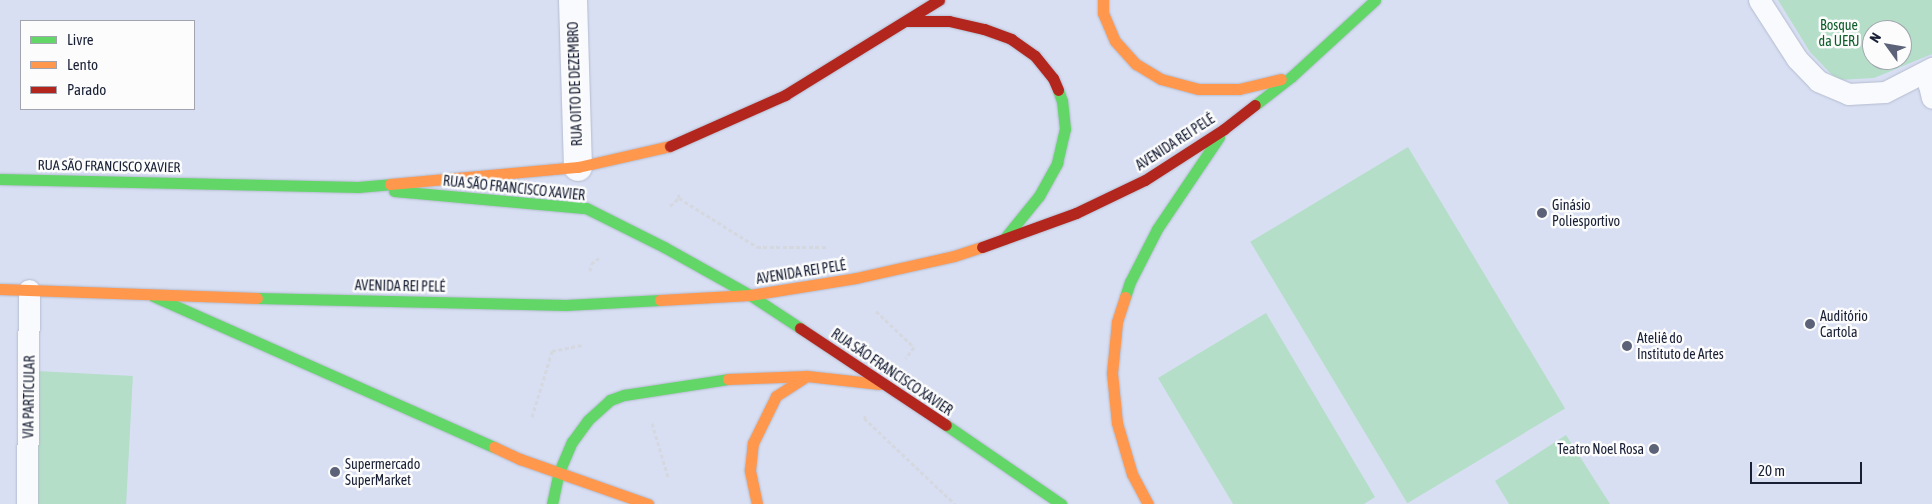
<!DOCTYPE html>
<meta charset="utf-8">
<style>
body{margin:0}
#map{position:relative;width:1932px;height:504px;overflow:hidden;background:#d8dff3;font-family:"Asap Condensed",sans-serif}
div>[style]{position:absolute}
.green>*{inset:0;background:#b4dec8;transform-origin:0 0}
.path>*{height:3px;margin-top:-1.5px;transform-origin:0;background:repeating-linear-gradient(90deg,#d6d8df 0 4px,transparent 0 6.5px)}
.roads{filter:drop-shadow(0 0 1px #b5bccf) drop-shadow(0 0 1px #b5bccf)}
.lane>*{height:21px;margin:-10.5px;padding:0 10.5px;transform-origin:10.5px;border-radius:10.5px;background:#f9fafd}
.street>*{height:28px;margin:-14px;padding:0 14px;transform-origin:14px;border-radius:14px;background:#f9fafd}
.fast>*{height:11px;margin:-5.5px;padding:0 5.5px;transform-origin:5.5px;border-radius:5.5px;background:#63d668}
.slow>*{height:11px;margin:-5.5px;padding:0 5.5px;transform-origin:5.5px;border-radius:5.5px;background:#ff974d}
.jam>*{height:11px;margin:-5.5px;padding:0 5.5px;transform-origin:5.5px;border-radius:5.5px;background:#b3261e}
.dots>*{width:14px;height:14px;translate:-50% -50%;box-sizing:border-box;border:2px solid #fcfcfc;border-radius:50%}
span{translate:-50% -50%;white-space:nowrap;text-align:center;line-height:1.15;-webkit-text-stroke:5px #fcfcfc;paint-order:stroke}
.park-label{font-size:14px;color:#0d5d29}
.street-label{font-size:14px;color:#192036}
.poi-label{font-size:14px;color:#192036}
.left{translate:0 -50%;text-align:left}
.right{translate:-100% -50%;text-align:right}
.legend{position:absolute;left:20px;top:20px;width:175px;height:90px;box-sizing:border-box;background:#fcfcfc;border:1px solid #a1a4ad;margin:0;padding:6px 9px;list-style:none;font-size:15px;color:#192036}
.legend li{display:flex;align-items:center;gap:10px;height:25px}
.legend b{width:25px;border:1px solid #a1a4ad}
.north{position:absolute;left:1862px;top:20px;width:50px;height:50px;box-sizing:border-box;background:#fcfcfc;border:1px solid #a1a4ad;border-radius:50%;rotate:302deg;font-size:14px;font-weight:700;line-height:20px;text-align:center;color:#192036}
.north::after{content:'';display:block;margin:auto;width:18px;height:22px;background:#5c6378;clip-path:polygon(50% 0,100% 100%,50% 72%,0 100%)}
.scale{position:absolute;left:1750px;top:462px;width:112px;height:22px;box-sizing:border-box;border:2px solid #192036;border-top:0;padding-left:6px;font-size:15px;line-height:18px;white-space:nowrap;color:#192036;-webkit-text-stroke:4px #fcfcfc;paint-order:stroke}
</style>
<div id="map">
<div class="green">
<div style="clip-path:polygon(evenodd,1778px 0,1932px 0,1932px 54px,1874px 78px,1837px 80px,1810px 52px,1778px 0,1872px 30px,1902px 30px,1902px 60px,1872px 60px,1872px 30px)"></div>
<div style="left:1408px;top:147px;width:305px;height:184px;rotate:59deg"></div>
<div style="clip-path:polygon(1266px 313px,1375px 497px,1364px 504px,1233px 504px,1158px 378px)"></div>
<div style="left:37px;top:371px;width:96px;height:133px;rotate:3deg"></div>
<div style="clip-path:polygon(1566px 435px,1610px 504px,1509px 504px,1495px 481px)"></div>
</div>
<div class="path">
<div style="left:679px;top:198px;width:92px;rotate:32.1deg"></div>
<div style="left:757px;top:247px;width:69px"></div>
<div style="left:670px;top:206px;width:12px;rotate:-42deg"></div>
<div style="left:679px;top:198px;width:6px;rotate:-99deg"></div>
<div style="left:590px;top:271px;width:7px;rotate:-82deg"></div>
<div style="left:591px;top:264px;width:10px;rotate:-37deg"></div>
<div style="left:876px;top:311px;width:52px;rotate:43.5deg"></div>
<div style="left:914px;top:347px;width:14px;rotate:126deg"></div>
<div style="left:866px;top:416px;width:3px;rotate:135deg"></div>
<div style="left:864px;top:418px;width:125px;rotate:43.4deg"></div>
<div style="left:532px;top:417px;width:69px;rotate:-73.1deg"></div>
<div style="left:552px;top:351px;width:31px;rotate:-11deg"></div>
<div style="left:652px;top:423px;width:56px;rotate:73.5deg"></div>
</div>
<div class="roads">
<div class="lane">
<div style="left:1759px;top:0;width:70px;rotate:57.2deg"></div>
<div style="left:1797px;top:59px;width:30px;rotate:46deg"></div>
<div style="left:1818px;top:81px;width:33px;rotate:23deg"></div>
<div style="left:1848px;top:94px;width:37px;rotate:-3deg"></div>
<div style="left:1885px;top:92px;width:53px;rotate:-27.1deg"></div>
<div style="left:1932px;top:79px;width:7px;rotate:117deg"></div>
<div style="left:1929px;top:85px;width:13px;rotate:77deg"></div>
<div style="left:27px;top:504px;width:214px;rotate:-89.5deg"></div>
</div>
<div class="street">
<div style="left:573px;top:0;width:167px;rotate:88.3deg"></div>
</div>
<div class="fast">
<div style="left:1255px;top:105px;width:46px;rotate:-37.9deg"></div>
<div style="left:1291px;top:77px;width:114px;rotate:-42.5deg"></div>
<div style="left:0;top:179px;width:358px;rotate:1.3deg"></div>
<div style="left:358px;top:187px;width:32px;rotate:-5deg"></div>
<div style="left:394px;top:191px;width:193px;rotate:5.1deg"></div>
<div style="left:586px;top:208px;width:87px;rotate:26.6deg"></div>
<div style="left:664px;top:247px;width:98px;rotate:29.2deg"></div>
<div style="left:750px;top:295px;width:60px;rotate:33.4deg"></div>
<div style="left:1004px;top:239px;width:55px;rotate:-50.9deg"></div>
<div style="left:1039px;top:196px;width:38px;rotate:-61deg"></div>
<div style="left:1057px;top:163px;width:35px;rotate:-77deg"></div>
<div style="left:1065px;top:129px;width:28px;rotate:-96deg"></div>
<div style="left:1062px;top:101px;width:12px;rotate:-110deg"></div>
<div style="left:153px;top:296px;width:373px;rotate:23.9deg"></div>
<div style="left:1125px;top:297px;width:16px;rotate:-72deg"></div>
<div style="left:1130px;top:282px;width:59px;rotate:-63deg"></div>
<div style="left:1157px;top:229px;width:111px;rotate:-56deg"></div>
<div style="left:257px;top:298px;width:309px;rotate:1.3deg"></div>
<div style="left:566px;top:305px;width:94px;rotate:-3deg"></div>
<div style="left:946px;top:425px;width:140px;rotate:34.5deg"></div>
<div style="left:552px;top:504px;width:33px;rotate:-78deg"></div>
<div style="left:559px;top:472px;width:33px;rotate:-67deg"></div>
<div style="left:572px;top:442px;width:27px;rotate:-54deg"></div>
<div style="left:588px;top:420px;width:30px;rotate:-42deg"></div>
<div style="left:610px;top:400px;width:15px;rotate:-20deg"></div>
<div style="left:624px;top:395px;width:105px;rotate:-8.7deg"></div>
</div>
<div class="slow">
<div style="left:1103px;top:0;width:13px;rotate:90deg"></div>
<div style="left:1103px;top:13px;width:30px;rotate:67deg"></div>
<div style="left:1115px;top:41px;width:31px;rotate:48deg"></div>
<div style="left:1136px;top:64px;width:29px;rotate:31deg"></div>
<div style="left:1161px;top:79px;width:39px;rotate:15deg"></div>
<div style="left:1199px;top:89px;width:40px"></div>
<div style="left:1239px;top:89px;width:43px;rotate:-13.4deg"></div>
<div style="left:390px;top:184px;width:189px;rotate:-5.2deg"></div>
<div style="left:578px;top:167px;width:94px;rotate:-12.9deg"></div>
<div style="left:0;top:289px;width:257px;rotate:2deg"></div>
<div style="left:1125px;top:297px;width:26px;rotate:108deg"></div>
<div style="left:1117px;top:322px;width:51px;rotate:95.6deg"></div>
<div style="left:1112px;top:373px;width:50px;rotate:84.3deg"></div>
<div style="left:1117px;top:423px;width:53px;rotate:73.6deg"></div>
<div style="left:1132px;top:474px;width:34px;rotate:62deg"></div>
<div style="left:660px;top:300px;width:90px;rotate:-3.2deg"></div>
<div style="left:750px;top:295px;width:107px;rotate:-9.1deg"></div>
<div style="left:856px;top:278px;width:100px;rotate:-12.7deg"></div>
<div style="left:954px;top:256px;width:29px;rotate:-18deg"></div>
<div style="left:728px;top:379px;width:79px;rotate:-2.2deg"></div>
<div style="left:807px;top:376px;width:73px;rotate:6.3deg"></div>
<div style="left:494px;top:447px;width:29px;rotate:25deg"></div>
<div style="left:520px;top:459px;width:136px;rotate:19.4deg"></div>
<div style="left:757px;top:504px;width:35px;rotate:-102deg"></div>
<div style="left:750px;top:470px;width:27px;rotate:-84deg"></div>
<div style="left:753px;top:443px;width:52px;rotate:-63.9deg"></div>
<div style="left:776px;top:396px;width:37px;rotate:-33deg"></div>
</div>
<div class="jam">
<div style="left:907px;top:21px;width:42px"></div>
<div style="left:949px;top:21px;width:36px;rotate:13deg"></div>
<div style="left:984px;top:29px;width:29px;rotate:20deg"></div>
<div style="left:1011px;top:39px;width:29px;rotate:35deg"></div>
<div style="left:1035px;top:56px;width:28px;rotate:51deg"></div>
<div style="left:1053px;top:78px;width:13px;rotate:67deg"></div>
<div style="left:670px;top:146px;width:126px;rotate:-23.9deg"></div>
<div style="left:785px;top:95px;width:181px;rotate:-31.7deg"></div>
<div style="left:982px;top:247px;width:100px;rotate:-19.9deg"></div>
<div style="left:1076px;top:213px;width:76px;rotate:-25.6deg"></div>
<div style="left:1145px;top:180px;width:94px;rotate:-32.8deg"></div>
<div style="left:1224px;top:129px;width:39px;rotate:-38deg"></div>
<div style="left:800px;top:328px;width:175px;rotate:33.6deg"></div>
</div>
</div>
<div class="dots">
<div style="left:1542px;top:213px;background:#5c6378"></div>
<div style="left:1810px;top:324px;background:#5c6378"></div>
<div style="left:1627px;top:346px;background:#5c6378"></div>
<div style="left:1654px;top:449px;background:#5c6378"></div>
<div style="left:335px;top:472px;background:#5c6378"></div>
</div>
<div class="park-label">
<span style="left:1839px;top:33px">Bosque<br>da UERJ</span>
</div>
<div class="street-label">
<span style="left:575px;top:84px;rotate:-92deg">RUA OITO DE DEZEMBRO</span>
<span style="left:1175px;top:142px;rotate:-33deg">AVENIDA REI PELÉ</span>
<span style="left:109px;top:166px;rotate:1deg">RUA SÃO FRANCISCO XAVIER</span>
<span style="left:514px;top:188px;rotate:6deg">RUA SÃO FRANCISCO XAVIER</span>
<span style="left:801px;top:272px;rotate:-9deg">AVENIDA REI PELÉ</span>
<span style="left:400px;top:286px;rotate:1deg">AVENIDA REI PELÉ</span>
<span style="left:892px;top:372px;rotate:34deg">RUA SÃO FRANCISCO XAVIER</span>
<span style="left:29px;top:397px;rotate:-89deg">VIA PARTICULAR</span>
</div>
<div class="poi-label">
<span class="left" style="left:1552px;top:213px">Ginásio<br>Poliesportivo</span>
<span class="left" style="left:1820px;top:324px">Auditório<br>Cartola</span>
<span class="left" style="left:1637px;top:346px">Ateliê do<br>Instituto de Artes</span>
<span class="right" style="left:1644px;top:449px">Teatro Noel Rosa</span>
<span class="left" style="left:345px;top:472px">Supermercado<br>SuperMarket</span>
</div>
<ul class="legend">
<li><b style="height:6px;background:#63d668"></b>Livre</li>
<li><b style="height:6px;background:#ff974d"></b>Lento</li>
<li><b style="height:6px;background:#b3261e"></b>Parado</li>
</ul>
<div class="north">N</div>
<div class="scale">20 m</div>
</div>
